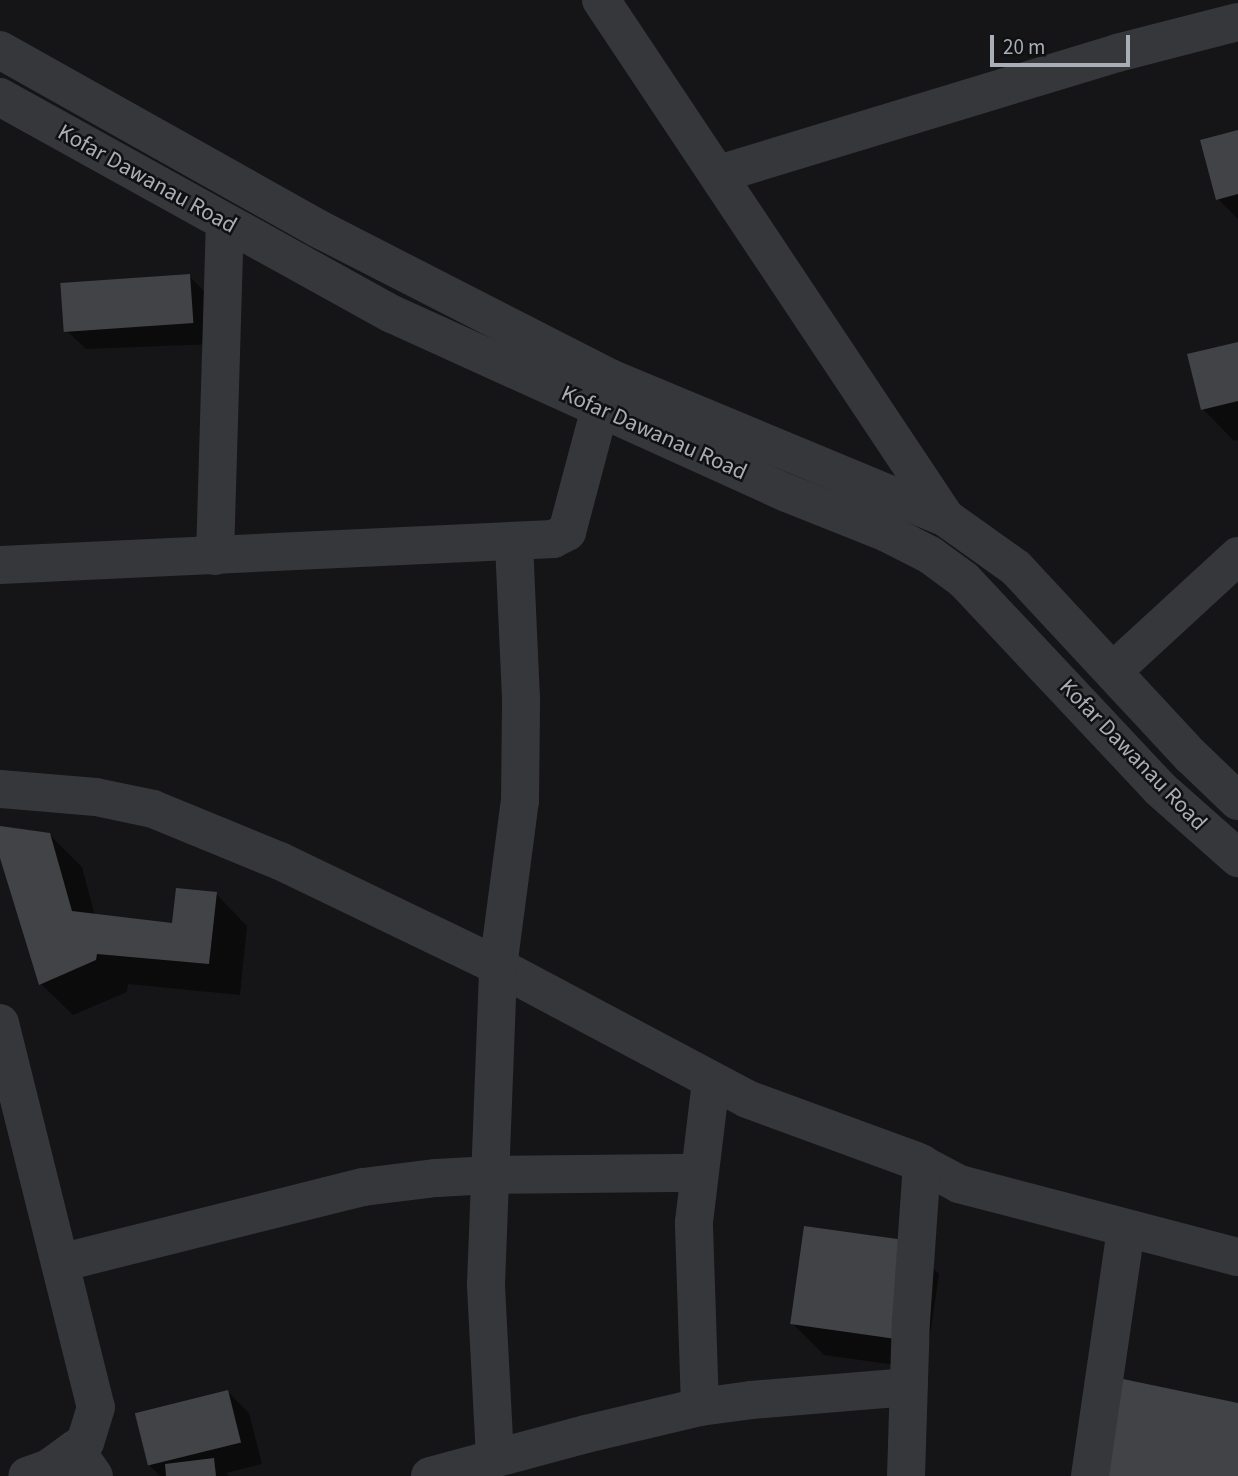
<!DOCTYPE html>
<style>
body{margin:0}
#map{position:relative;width:1238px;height:1476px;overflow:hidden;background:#151517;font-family:"Source Sans 3",sans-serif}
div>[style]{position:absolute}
.shadow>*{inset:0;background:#0007}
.building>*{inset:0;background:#424347;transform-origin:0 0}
.minor>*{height:38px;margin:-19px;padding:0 19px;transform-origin:19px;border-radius:19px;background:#36373b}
span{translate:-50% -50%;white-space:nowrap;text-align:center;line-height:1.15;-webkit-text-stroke:5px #101012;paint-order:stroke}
.street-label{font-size:23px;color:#a8adb6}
.scale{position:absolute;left:990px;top:35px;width:140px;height:32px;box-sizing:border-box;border:4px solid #a8adb6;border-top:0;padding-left:9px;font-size:21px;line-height:24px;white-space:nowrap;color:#a8adb6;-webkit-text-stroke:5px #101012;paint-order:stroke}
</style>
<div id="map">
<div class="shadow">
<div style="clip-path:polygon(1238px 132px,1238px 219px,1218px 199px)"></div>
<div style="clip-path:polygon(189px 276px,211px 298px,214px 344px,86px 349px,64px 328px)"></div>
<div style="clip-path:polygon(1238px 344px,1238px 440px,1234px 441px,1203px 409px)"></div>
<div style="clip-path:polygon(0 828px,50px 835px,82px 867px,95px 916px,174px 925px,216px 894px,247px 926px,240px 995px,128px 984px,127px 992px,73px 1015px,41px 984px,0 853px)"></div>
<div style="clip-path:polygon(907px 1243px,939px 1274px,925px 1369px,824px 1355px,792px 1323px)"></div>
<div style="clip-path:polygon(228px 1392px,249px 1413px,262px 1464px,226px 1473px,229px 1476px,160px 1476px,148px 1464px)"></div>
</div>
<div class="building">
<div style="clip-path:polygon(1238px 130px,1238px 194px,1216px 200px,1200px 140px)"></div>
<div style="left:190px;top:274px;width:49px;height:130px;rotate:86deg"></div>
<div style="clip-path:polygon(1238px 342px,1238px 401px,1201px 410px,1187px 354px)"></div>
<div style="clip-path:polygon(0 826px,50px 833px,72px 911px,172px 923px,176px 888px,217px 892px,209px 964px,97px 954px,96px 960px,39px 985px,0 858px)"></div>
<div style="left:804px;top:1226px;width:105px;height:99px;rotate:8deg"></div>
<div style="clip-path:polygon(1123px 1379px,1238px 1403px,1238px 1476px,1105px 1476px)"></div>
<div style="left:228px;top:1390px;width:54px;height:96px;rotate:76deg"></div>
<div style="clip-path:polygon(214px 1458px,216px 1476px,166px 1476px,165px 1464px)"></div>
</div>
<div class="minor">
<div style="left:601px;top:0;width:622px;rotate:56.34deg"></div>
<div style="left:946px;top:518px;width:86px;rotate:35.5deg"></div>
<div style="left:1016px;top:568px;width:257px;rotate:47.1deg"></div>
<div style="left:1191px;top:756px;width:65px;rotate:43.8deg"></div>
<div style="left:0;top:50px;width:364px;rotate:29.3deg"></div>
<div style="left:317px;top:228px;width:329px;rotate:27.1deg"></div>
<div style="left:610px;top:378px;width:364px;rotate:22.6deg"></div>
<div style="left:0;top:97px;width:448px;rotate:29deg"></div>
<div style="left:392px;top:314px;width:434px;rotate:24.4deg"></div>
<div style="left:787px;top:493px;width:108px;rotate:21.8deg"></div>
<div style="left:887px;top:533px;width:48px;rotate:27.1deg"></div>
<div style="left:930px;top:555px;width:42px;rotate:36.3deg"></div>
<div style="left:964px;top:580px;width:285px;rotate:46.8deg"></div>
<div style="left:1159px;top:788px;width:106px;rotate:41.5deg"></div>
<div style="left:719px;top:174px;width:416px;rotate:-16.9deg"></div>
<div style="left:1117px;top:53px;width:125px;rotate:-14.4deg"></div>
<div style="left:215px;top:556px;width:334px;rotate:-88.3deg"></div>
<div style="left:0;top:565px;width:554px;rotate:-2.69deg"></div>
<div style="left:553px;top:539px;width:16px;rotate:-27deg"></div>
<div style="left:567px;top:532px;width:128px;rotate:-75.1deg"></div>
<div style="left:1113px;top:671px;width:170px;rotate:-42.6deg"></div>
<div style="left:0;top:789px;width:96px;rotate:4.8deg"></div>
<div style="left:96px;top:797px;width:58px;rotate:11.9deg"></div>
<div style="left:153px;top:809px;width:137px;rotate:22.3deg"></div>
<div style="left:280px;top:861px;width:224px;rotate:25.7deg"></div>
<div style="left:482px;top:958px;width:300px;rotate:28deg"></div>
<div style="left:747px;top:1099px;width:180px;rotate:20.1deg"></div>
<div style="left:916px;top:1161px;width:49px;rotate:28.1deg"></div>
<div style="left:959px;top:1184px;width:288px;rotate:14.7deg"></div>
<div style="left:0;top:1023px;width:396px;rotate:76deg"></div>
<div style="left:96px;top:1407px;width:37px;rotate:107deg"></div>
<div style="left:85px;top:1442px;width:44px;rotate:144.2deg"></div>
<div style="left:49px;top:1468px;width:23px;rotate:160deg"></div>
<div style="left:60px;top:1263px;width:312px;rotate:-14.1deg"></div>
<div style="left:363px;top:1187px;width:74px;rotate:-7deg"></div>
<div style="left:436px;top:1178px;width:56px;rotate:-3.1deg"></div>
<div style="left:492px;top:1175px;width:206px;rotate:-0.6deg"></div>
<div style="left:700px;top:1407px;width:185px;rotate:-91.9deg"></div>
<div style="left:694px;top:1222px;width:141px;rotate:-83.1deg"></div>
<div style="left:75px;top:1449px;width:33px;rotate:55deg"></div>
<div style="left:495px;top:1458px;width:174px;rotate:-93deg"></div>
<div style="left:486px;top:1284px;width:317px;rotate:-87.8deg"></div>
<div style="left:498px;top:967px;width:167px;rotate:-82.5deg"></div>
<div style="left:520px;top:801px;width:103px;rotate:-89.4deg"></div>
<div style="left:521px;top:698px;width:156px;rotate:-92.6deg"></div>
<div style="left:430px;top:1476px;width:162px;rotate:-15.1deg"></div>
<div style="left:586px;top:1434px;width:117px;rotate:-13.3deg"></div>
<div style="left:700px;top:1407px;width:51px;rotate:-7.8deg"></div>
<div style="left:751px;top:1400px;width:158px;rotate:-4.7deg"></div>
<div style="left:906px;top:1476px;width:155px;rotate:-88.2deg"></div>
<div style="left:911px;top:1321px;width:158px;rotate:-86deg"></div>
<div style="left:1090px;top:1476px;width:250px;rotate:-81.7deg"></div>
</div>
<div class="street-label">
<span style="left:147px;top:179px;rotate:29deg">Kofar Dawanau Road</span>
<span style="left:654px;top:433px;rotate:24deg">Kofar Dawanau Road</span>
<span style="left:1133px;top:755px;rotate:46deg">Kofar Dawanau Road</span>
</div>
<div class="scale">20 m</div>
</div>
